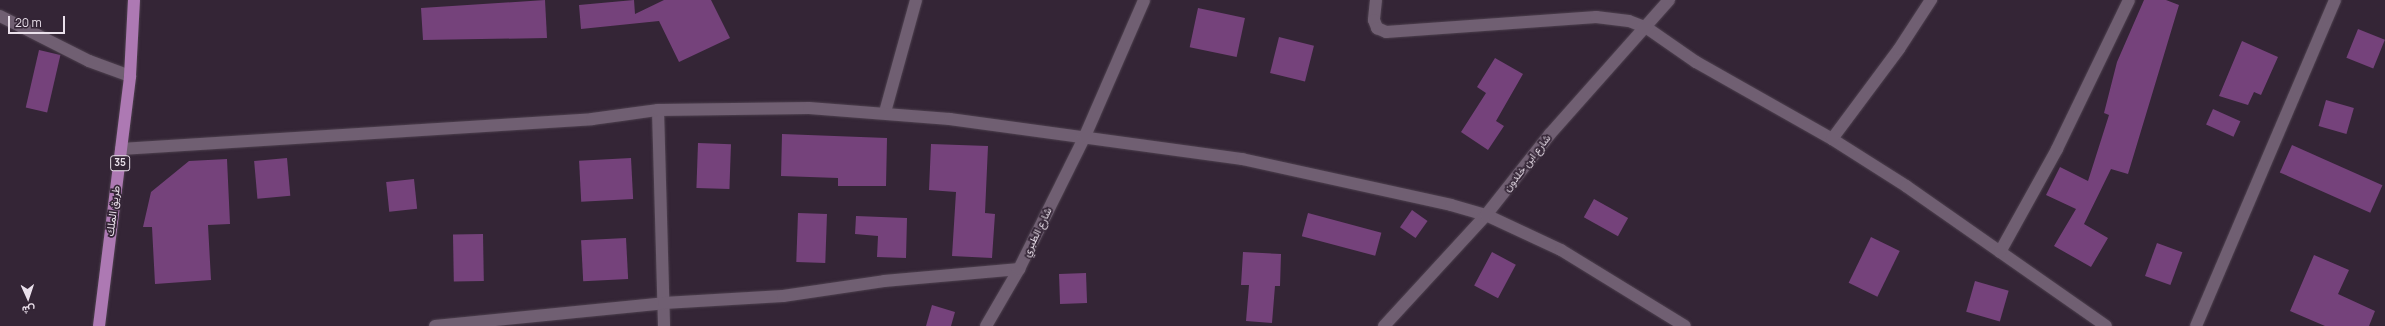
<!DOCTYPE html>
<meta charset="utf-8">
<style>
body{margin:0}
#map{position:relative;width:2385px;height:326px;overflow:hidden;background:#342536;font-family:Manrope,Vazirmatn,sans-serif}
div>[style]{position:absolute}
.building>*{inset:0;background:#75427b;transform-origin:0 0}
.roads{filter:drop-shadow(0 0 1px #4d404e) drop-shadow(0 0 1px #4d404e)}
.minor>*{height:12px;margin:-6px;padding:0 6px;transform-origin:6px;border-radius:6px;background:#705f72}
.major>*{height:12px;margin:-6px;padding:0 6px;transform-origin:6px;border-radius:6px;background:#ad79b3}
span{translate:-50% -50%;white-space:nowrap;text-align:center;line-height:1.15;-webkit-text-stroke:3.5px #342536;paint-order:stroke}
.shield-label span{padding:1px 3px;background:#342536;border:1px solid;border-radius:3px;-webkit-text-stroke-width:0}
.shield-label{font-size:10px;color:#eae0eb;font-weight:700}
.street-label{font-size:11px;color:#eae0eb}
.north{position:absolute;left:8px;top:278px;width:40px;height:40px;-webkit-text-stroke:3px #342536;paint-order:stroke;rotate:177deg;font-size:11px;font-weight:700;line-height:16px;text-align:center;color:#eae0eb}
.north::after{content:'';display:block;margin:auto;width:14px;height:18px;background:#eae0eb;clip-path:polygon(50% 0,100% 100%,50% 72%,0 100%)}
.scale{position:absolute;left:8px;top:16px;width:57px;height:18px;box-sizing:border-box;border:2px solid #eae0eb;border-top:0;padding-left:5px;font-size:12px;line-height:14px;white-space:nowrap;color:#eae0eb;-webkit-text-stroke:3px #342536;paint-order:stroke}
</style>
<div id="map">
<div class="building">
<div style="clip-path:polygon(545px 0,547px 38px,423px 40px,421px 8px)"></div>
<div style="clip-path:polygon(634px 0,635px 14px,664px 0,711px 0,730px 38px,679px 62px,659px 21px,581px 29px,579px 5px)"></div>
<div style="clip-path:polygon(2144px 0,2166px 0,2179px 5px,2128px 174px,2111px 169px,2084px 224px,2108px 238px,2091px 267px,2054px 246px,2076px 209px,2046px 195px,2060px 167px,2088px 181px,2109px 115px,2104px 113px,2117px 62px)"></div>
<div style="left:1198px;top:8px;width:48px;height:40px;rotate:12deg"></div>
<div style="left:2358px;top:29px;width:29px;height:31px;rotate:22deg"></div>
<div style="left:1279px;top:37px;width:36px;height:37px;rotate:14deg"></div>
<div style="clip-path:polygon(2242px 41px,2278px 57px,2261px 95px,2254px 92px,2248px 105px,2219px 96px)"></div>
<div style="left:39px;top:50px;width:22px;height:59px;rotate:13deg"></div>
<div style="clip-path:polygon(1495px 58px,1523px 74px,1496px 121px,1504px 126px,1488px 150px,1461px 132px,1486px 93px,1477px 87px)"></div>
<div style="left:2326px;top:100px;width:29px;height:27px;rotate:16deg"></div>
<div style="left:2213px;top:109px;width:30px;height:17px;rotate:24deg"></div>
<div style="clip-path:polygon(782px 134px,887px 138px,886px 186px,838px 186px,838px 178px,781px 176px)"></div>
<div style="left:698px;top:143px;width:33px;height:45px;rotate:2deg"></div>
<div style="clip-path:polygon(931px 144px,988px 146px,985px 213px,995px 214px,992px 258px,952px 256px,956px 192px,929px 190px)"></div>
<div style="left:2292px;top:145px;width:99px;height:30px;rotate:24deg"></div>
<div style="left:287px;top:158px;width:38px;height:33px;rotate:85deg"></div>
<div style="left:631px;top:158px;width:41px;height:52px;rotate:87deg"></div>
<div style="clip-path:polygon(227px 159px,230px 224px,208px 225px,211px 280px,155px 284px,152px 227px,143px 227px,151px 192px,189px 161px)"></div>
<div style="left:414px;top:179px;width:30px;height:28px;rotate:84deg"></div>
<div style="left:1594px;top:199px;width:39px;height:21px;rotate:29deg"></div>
<div style="left:1412px;top:210px;width:19px;height:21px;rotate:35deg"></div>
<div style="left:798px;top:213px;width:29px;height:49px;rotate:2deg"></div>
<div style="left:1308px;top:213px;width:76px;height:24px;rotate:15deg"></div>
<div style="clip-path:polygon(856px 216px,907px 218px,906px 258px,877px 257px,878px 236px,855px 234px)"></div>
<div style="left:483px;top:234px;width:47px;height:30px;rotate:89deg"></div>
<div style="left:1871px;top:237px;width:32px;height:51px;rotate:26deg"></div>
<div style="left:626px;top:238px;width:41px;height:45px;rotate:87deg"></div>
<div style="left:2157px;top:243px;width:27px;height:35px;rotate:20deg"></div>
<div style="clip-path:polygon(1243px 252px,1281px 254px,1280px 286px,1275px 286px,1272px 323px,1246px 321px,1249px 285px,1241px 285px)"></div>
<div style="left:1492px;top:252px;width:27px;height:38px;rotate:28deg"></div>
<div style="clip-path:polygon(2314px 255px,2349px 270px,2338px 294px,2375px 311px,2369px 326px,2325px 326px,2290px 311px)"></div>
<div style="left:1086px;top:273px;width:30px;height:27px;rotate:88deg"></div>
<div style="left:1975px;top:281px;width:35px;height:32px;rotate:16deg"></div>
<div style="clip-path:polygon(932px 305px,955px 312px,951px 326px,926px 326px)"></div>
</div>
<div class="roads">
<div class="minor">
<div style="left:1376px;top:0;width:20px;rotate:96deg"></div>
<div style="left:1374px;top:20px;width:9px;rotate:69deg"></div>
<div style="left:1377px;top:28px;width:10px;rotate:24deg"></div>
<div style="left:1386px;top:32px;width:211px;rotate:-4.1deg"></div>
<div style="left:1596px;top:17px;width:33px;rotate:7deg"></div>
<div style="left:1629px;top:21px;width:19px;rotate:21deg"></div>
<div style="left:1647px;top:28px;width:60px;rotate:34.8deg"></div>
<div style="left:1696px;top:62px;width:156px;rotate:29.5deg"></div>
<div style="left:1832px;top:139px;width:88px;rotate:32.4deg"></div>
<div style="left:1906px;top:186px;width:244px;rotate:35deg"></div>
<div style="left:0;top:16px;width:100px;rotate:26.8deg"></div>
<div style="left:89px;top:61px;width:44px;rotate:20.1deg"></div>
<div style="left:658px;top:110px;width:216px;rotate:88.4deg"></div>
<div style="left:885px;top:112px;width:116px;rotate:-74.5deg"></div>
<div style="left:1832px;top:139px;width:112px;rotate:-53.3deg"></div>
<div style="left:1899px;top:49px;width:59px;rotate:-56.9deg"></div>
<div style="left:121px;top:149px;width:472px;rotate:-3.6deg"></div>
<div style="left:592px;top:119px;width:67px;rotate:-7.8deg"></div>
<div style="left:658px;top:110px;width:151px;rotate:-0.8deg"></div>
<div style="left:809px;top:108px;width:141px;rotate:4.5deg"></div>
<div style="left:950px;top:119px;width:295px;rotate:7.8deg"></div>
<div style="left:1242px;top:159px;width:214px;rotate:12.4deg"></div>
<div style="left:1451px;top:205px;width:36px;rotate:16deg"></div>
<div style="left:1486px;top:215px;width:83px;rotate:25deg"></div>
<div style="left:1561px;top:250px;width:145px;rotate:31.5deg"></div>
<div style="left:2000px;top:252px;width:118px;rotate:-61deg"></div>
<div style="left:2057px;top:149px;width:165px;rotate:-64.2deg"></div>
<div style="left:435px;top:326px;width:230px;rotate:-5.7deg"></div>
<div style="left:664px;top:303px;width:119px;rotate:-3.4deg"></div>
<div style="left:783px;top:296px;width:102px;rotate:-8.4deg"></div>
<div style="left:884px;top:281px;width:136px;rotate:-5.1deg"></div>
<div style="left:986px;top:326px;width:66px;rotate:-59.9deg"></div>
<div style="left:1019px;top:269px;width:148px;rotate:-63.6deg"></div>
<div style="left:1085px;top:136px;width:148px;rotate:-66.5deg"></div>
<div style="left:1384px;top:326px;width:151px;rotate:-47.4deg"></div>
<div style="left:1486px;top:215px;width:103px;rotate:-51.7deg"></div>
<div style="left:1550px;top:134px;width:179px;rotate:-48.4deg"></div>
<div style="left:2196px;top:326px;width:354px;rotate:-66.9deg"></div>
</div>
<div class="major">
<div style="left:99px;top:326px;width:252px;rotate:-82.9deg"></div>
<div style="left:130px;top:76px;width:76px;rotate:-87deg"></div>
</div>
</div>
<div class="shield-label">
<span style="left:120px;top:163px">35</span>
</div>
<div class="street-label">
<span style="left:1527px;top:163px;rotate:-52deg">شارع ابن خلدون</span>
<span style="left:113px;top:211px;rotate:-83deg">طريق الملك</span>
<span style="left:1037px;top:232px;rotate:-64deg">شارع الطبري</span>
</div>
<div class="north">ش</div>
<div class="scale">20 m</div>
</div>
